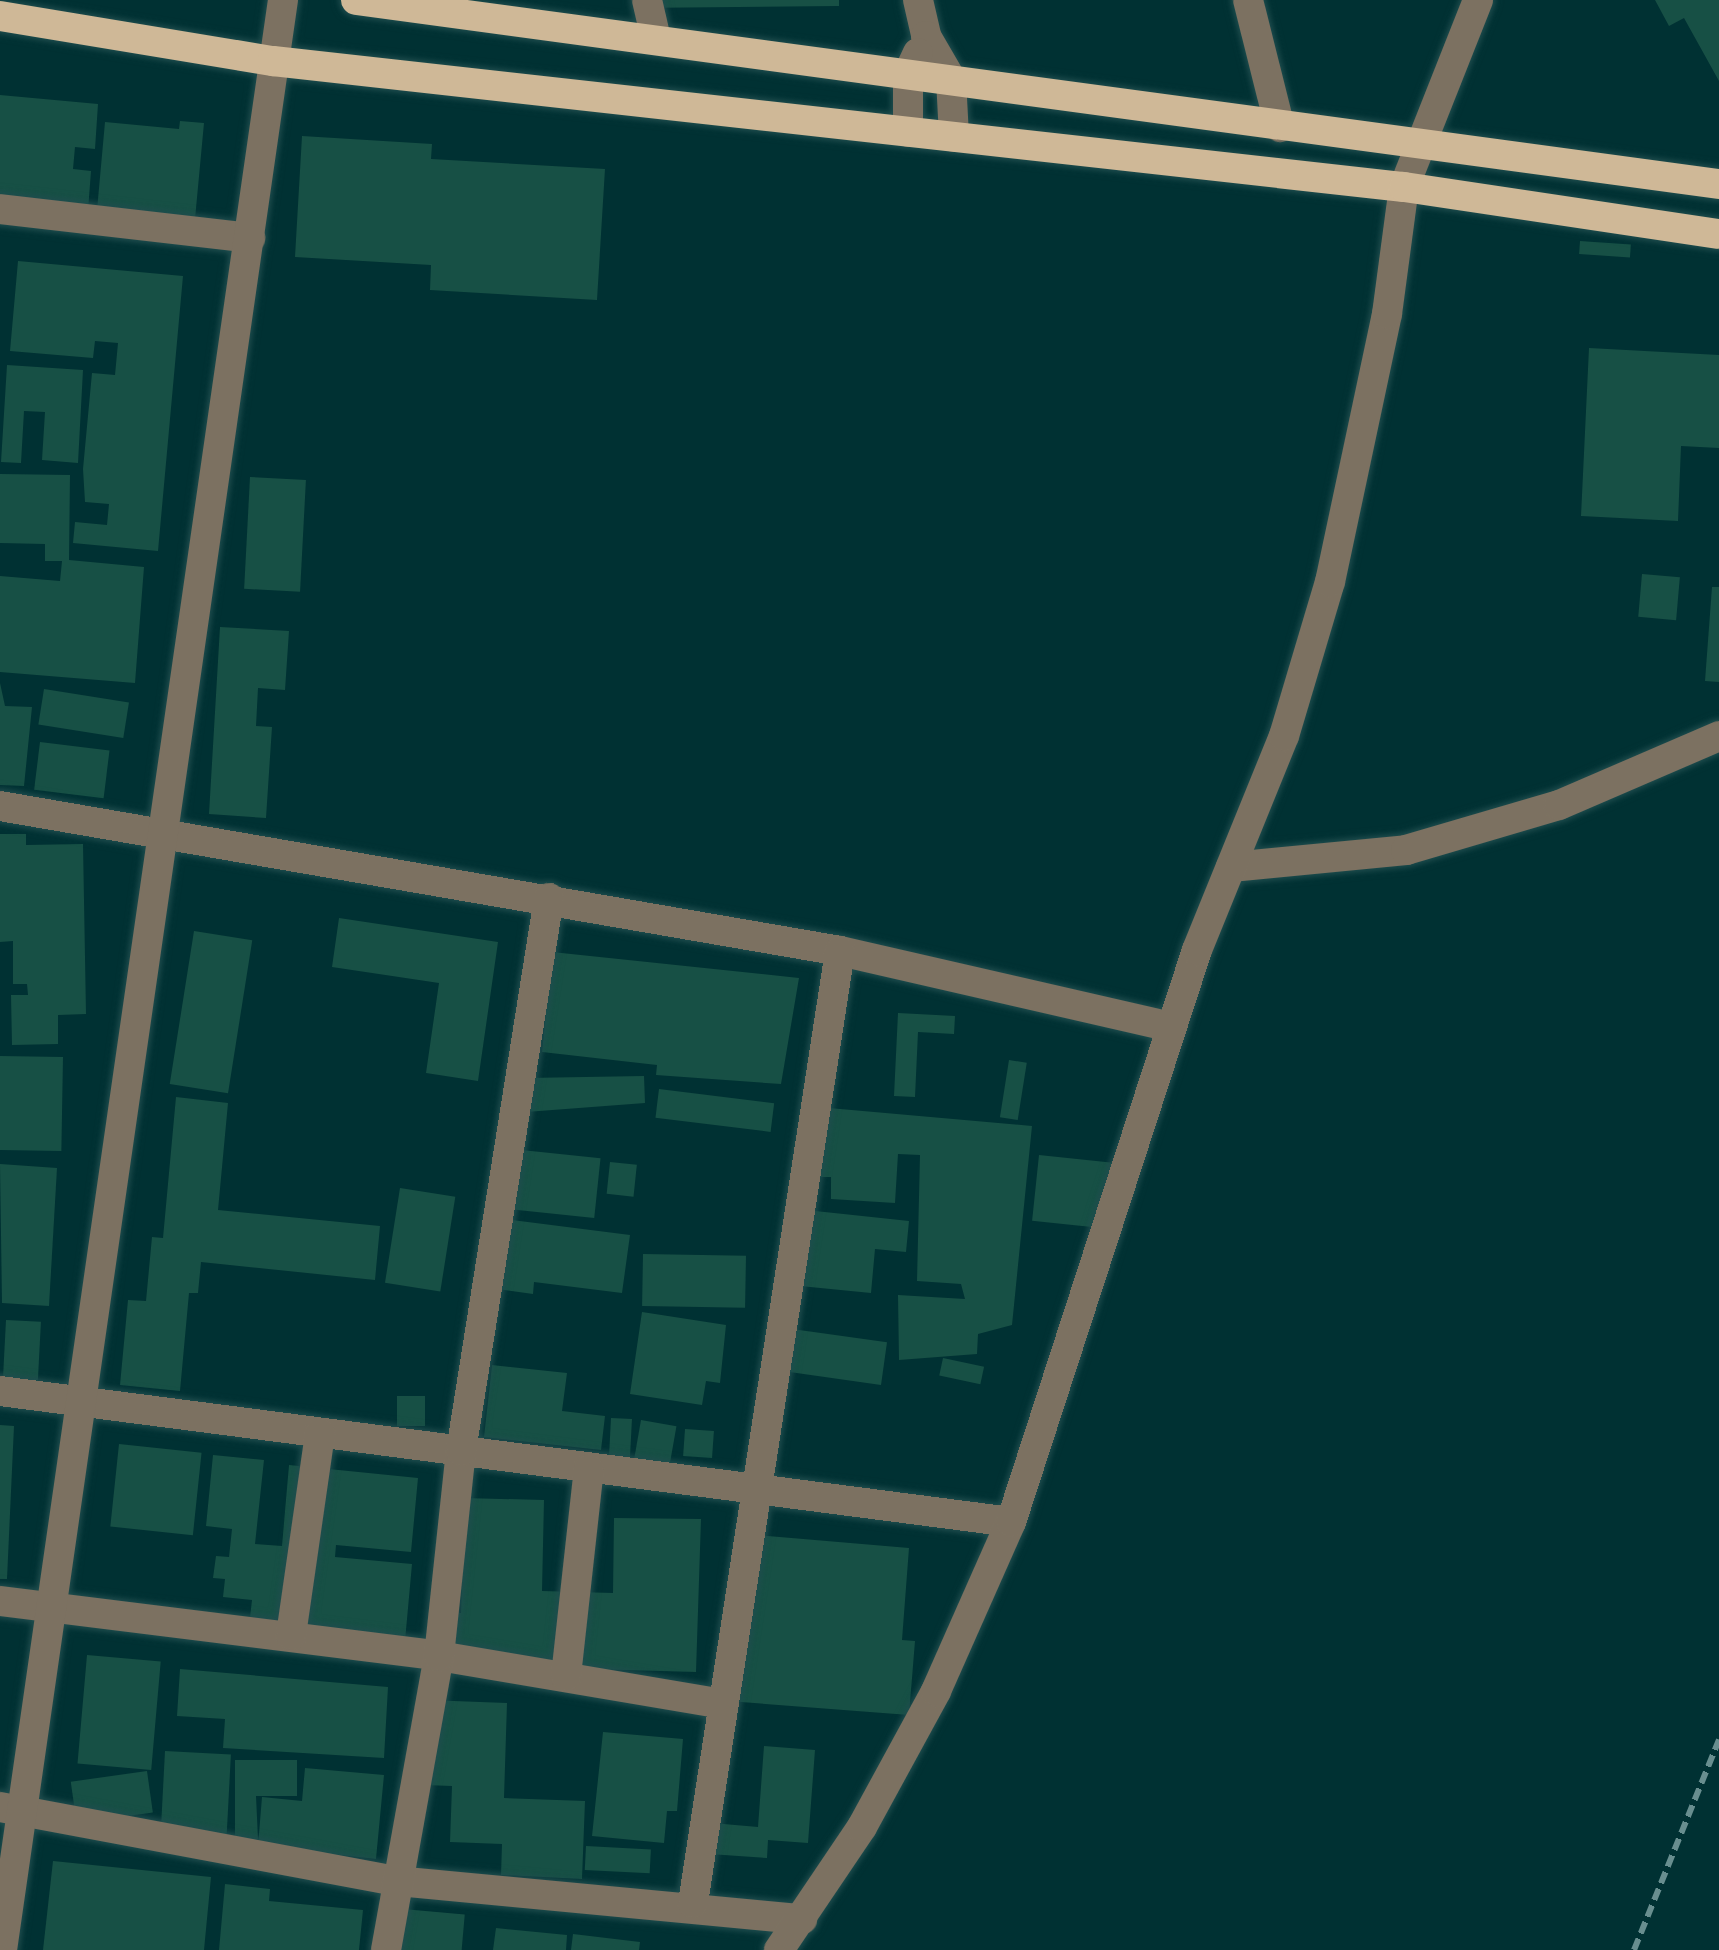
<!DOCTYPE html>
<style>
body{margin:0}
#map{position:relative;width:1719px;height:1950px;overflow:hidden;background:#003133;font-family:Arial,sans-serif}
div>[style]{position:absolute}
.building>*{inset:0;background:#175045;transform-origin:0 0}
.path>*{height:6px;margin-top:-3px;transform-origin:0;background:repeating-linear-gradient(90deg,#688e8f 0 12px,transparent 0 18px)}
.roads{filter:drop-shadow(0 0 3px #1f4d4e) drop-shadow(0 0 3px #1f4d4e)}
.minor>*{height:30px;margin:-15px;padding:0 15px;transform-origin:15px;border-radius:15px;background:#7c7161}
.major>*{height:30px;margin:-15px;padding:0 15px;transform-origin:15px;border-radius:15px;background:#cfb897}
span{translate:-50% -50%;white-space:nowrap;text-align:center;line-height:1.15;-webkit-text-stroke:9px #003133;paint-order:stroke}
</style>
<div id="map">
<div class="building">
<div style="clip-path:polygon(634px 0,839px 0,839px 6px,634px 8px)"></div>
<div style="clip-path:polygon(1655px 0,1719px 0,1719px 81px,1684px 18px,1669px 26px)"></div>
<div style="clip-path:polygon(0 95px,98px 104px,95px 149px,75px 147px,73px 169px,91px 171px,88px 211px,0 203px)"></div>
<div style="clip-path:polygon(180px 121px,204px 123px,195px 219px,97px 210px,105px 122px,179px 129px)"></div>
<div style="clip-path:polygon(302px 136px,432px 144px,431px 159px,605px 169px,597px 300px,430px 290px,431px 265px,295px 257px)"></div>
<div style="left:1580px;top:241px;width:51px;height:13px;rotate:4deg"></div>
<div style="clip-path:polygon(18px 261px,183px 276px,158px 551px,73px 543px,75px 522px,107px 525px,109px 504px,85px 502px,83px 469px,92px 373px,115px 375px,118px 343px,95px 341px,93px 358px,10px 351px)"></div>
<div style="clip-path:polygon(1589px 348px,1719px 355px,1719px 448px,1681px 446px,1678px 521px,1581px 516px)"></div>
<div style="clip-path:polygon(7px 365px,83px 370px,78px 463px,42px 460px,45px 412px,24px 411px,21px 463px,1px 462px)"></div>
<div style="clip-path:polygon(0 474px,70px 475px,69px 560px,144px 567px,135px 683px,0 672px,0 576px,60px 581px,62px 561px,45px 561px,45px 544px,0 543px)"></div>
<div style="left:250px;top:477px;width:56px;height:112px;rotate:3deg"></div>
<div style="left:1642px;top:574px;width:38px;height:43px;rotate:5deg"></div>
<div style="clip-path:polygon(1712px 587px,1719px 587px,1719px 682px,1705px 681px)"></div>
<div style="clip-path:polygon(220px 627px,289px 631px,285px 690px,258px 688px,256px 726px,272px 727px,266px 818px,209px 814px)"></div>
<div style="clip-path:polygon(0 683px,5px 706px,32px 707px,24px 786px,0 785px)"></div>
<div style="left:44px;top:689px;width:86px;height:36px;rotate:9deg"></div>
<div style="left:40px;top:742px;width:70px;height:48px;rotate:7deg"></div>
<div style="clip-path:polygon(0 834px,26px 834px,26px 845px,83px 844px,86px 1014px,58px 1015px,58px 1044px,12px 1045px,11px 995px,28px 995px,27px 984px,13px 984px,13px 941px,0 942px)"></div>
<div style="clip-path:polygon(339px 918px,498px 942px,478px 1081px,426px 1073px,439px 983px,332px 967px)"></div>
<div style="left:194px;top:931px;width:59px;height:155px;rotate:9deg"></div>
<div style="clip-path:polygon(552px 952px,799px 978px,781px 1084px,656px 1075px,657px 1065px,542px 1052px)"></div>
<div style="clip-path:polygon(898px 1013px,955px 1016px,954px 1034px,918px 1032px,915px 1097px,894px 1096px)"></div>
<div style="left:0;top:1056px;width:63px;height:94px;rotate:1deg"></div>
<div style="left:1009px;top:1060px;width:18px;height:58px;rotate:9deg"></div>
<div style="clip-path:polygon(644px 1076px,645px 1103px,526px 1112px,526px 1078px)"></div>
<div style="left:659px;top:1089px;width:116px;height:29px;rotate:7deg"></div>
<div style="clip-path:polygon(176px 1097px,228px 1103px,218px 1210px,380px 1226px,375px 1280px,201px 1262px,198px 1293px,189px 1293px,180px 1391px,120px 1385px,128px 1300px,146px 1301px,152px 1237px,163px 1238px)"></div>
<div style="clip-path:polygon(829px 1108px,1032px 1126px,1012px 1325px,978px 1334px,977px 1354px,899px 1360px,898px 1295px,965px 1299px,961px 1284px,917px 1281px,920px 1155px,898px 1154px,895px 1203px,831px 1199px,831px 1177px,820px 1177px)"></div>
<div style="left:512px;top:1149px;width:89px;height:60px;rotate:6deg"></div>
<div style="left:1039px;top:1155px;width:79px;height:66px;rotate:6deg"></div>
<div style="left:610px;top:1162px;width:27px;height:32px;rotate:6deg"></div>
<div style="clip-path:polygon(0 1164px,57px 1168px,49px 1306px,2px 1303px)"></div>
<div style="left:400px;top:1188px;width:56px;height:96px;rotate:9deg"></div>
<div style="clip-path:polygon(806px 1210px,909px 1221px,906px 1252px,875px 1249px,871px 1293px,800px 1286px)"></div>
<div style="clip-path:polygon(505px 1219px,630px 1235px,622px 1293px,534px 1282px,533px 1294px,497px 1289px)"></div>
<div style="left:643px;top:1254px;width:103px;height:52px;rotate:1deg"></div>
<div style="clip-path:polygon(642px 1312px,726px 1325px,720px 1383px,706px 1381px,702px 1405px,630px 1394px)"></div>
<div style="left:6px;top:1320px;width:35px;height:59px;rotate:3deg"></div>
<div style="left:785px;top:1328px;width:103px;height:43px;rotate:8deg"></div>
<div style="left:943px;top:1358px;width:42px;height:18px;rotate:12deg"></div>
<div style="clip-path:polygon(492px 1365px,567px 1373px,562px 1411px,605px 1416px,601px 1450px,484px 1437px)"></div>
<div style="left:425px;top:1396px;width:30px;height:28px;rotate:90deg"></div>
<div style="left:611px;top:1418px;width:21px;height:40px;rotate:3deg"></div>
<div style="left:641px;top:1420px;width:36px;height:40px;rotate:10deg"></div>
<div style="clip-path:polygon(0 1425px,14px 1426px,7px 1579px,0 1579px)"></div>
<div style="left:685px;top:1429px;width:29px;height:27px;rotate:4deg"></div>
<div style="left:119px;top:1444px;width:83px;height:83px;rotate:6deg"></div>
<div style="clip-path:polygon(213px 1455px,264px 1460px,255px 1544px,282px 1546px,289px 1465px,418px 1478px,411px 1552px,336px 1545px,335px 1557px,412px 1564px,405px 1641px,249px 1626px,252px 1600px,223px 1597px,225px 1579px,213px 1578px,216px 1556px,229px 1557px,232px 1529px,206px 1526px)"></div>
<div style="clip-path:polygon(464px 1498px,544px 1500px,542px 1591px,613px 1593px,614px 1518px,701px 1519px,696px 1672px,442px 1665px,443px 1612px,461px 1613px)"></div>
<div style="clip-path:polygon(755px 1535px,909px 1548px,902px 1640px,915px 1641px,909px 1715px,728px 1701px,730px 1670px,744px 1672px)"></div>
<div style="left:87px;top:1655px;width:74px;height:109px;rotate:5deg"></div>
<div style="clip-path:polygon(180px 1669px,388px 1687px,384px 1758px,223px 1748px,225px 1719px,177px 1716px)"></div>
<div style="clip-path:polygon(427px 1700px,507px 1703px,504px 1798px,585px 1801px,582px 1879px,501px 1875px,502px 1844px,450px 1842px,452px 1786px,424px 1785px)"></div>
<div style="clip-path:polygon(603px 1732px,683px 1739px,677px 1811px,667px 1811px,664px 1843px,592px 1836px)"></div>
<div style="clip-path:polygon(764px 1746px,815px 1750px,808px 1843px,768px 1840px,767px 1858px,709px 1854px,712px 1823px,758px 1827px)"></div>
<div style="left:165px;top:1751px;width:66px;height:83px;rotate:3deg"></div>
<div style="clip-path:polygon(235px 1760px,297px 1760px,297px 1796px,256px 1796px,258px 1839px,235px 1840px)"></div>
<div style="clip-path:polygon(305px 1768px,384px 1775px,376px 1859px,258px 1846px,262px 1797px,302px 1801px)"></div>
<div style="left:147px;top:1771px;width:42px;height:77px;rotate:82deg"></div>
<div style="left:586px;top:1846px;width:65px;height:24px;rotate:3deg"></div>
<div style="clip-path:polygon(53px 1861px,211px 1877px,204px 1950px,43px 1950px)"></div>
<div style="clip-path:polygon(225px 1884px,270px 1889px,269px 1901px,363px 1910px,359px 1950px,219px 1950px)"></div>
<div style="left:403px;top:1909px;width:62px;height:41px;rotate:5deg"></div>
<div style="clip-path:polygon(496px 1928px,567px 1935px,566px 1950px,493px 1950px)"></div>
<div style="clip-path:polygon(573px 1934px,640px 1942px,639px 1950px,571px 1950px)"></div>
</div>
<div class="path">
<div style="left:1634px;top:1950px;width:227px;rotate:-68deg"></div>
</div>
<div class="roads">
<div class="minor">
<div style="left:647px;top:0;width:40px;rotate:77deg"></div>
<div style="left:918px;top:0;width:37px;rotate:77deg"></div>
<div style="left:926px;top:36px;width:50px;rotate:59.8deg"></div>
<div style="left:951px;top:79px;width:58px;rotate:87deg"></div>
<div style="left:1248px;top:0;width:131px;rotate:75.9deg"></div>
<div style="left:908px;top:132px;width:58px;rotate:-90deg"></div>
<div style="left:908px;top:74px;width:23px;rotate:-65deg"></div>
<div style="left:0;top:209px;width:252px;rotate:6.6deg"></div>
<div style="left:0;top:806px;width:852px;rotate:9.79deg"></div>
<div style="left:840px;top:951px;width:340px;rotate:12.9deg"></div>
<div style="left:1231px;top:867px;width:176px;rotate:-5.5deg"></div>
<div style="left:1406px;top:850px;width:159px;rotate:-16.4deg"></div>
<div style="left:1559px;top:805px;width:174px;rotate:-23.3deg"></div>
<div style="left:0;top:1391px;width:1019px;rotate:7.38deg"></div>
<div style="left:0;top:1601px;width:442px;rotate:7.1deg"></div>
<div style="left:439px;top:1656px;width:288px;rotate:9.6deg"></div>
<div style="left:291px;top:1635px;width:204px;rotate:-81.8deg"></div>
<div style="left:566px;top:1676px;width:208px;rotate:-83.7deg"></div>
<div style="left:0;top:1807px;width:404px;rotate:10.6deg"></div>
<div style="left:397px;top:1881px;width:407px;rotate:5.4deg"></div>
<div style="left:693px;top:1903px;width:963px;rotate:-81.22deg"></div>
<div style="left:2px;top:1950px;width:1970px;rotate:-81.8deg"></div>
<div style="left:386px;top:1950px;width:299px;rotate:-79.8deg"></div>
<div style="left:439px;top:1656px;width:206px;rotate:-83.9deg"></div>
<div style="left:461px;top:1451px;width:560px;rotate:-80.96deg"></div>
<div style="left:779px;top:1950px;width:148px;rotate:-56deg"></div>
<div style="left:862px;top:1827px;width:155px;rotate:-61.4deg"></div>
<div style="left:936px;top:1691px;width:185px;rotate:-66.1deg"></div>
<div style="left:1011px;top:1522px;width:601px;rotate:-71.99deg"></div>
<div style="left:1197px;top:950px;width:231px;rotate:-67.9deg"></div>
<div style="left:1284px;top:736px;width:161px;rotate:-73.4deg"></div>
<div style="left:1330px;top:582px;width:274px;rotate:-78deg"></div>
<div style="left:1387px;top:314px;width:128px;rotate:-82.4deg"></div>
<div style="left:1404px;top:187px;width:201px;rotate:-68.4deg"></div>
</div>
<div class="major">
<div style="left:356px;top:0;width:1375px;rotate:7.69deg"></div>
<div style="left:0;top:16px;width:277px;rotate:9.4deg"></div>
<div style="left:273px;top:61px;width:1138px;rotate:6.36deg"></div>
<div style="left:1404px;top:187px;width:318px;rotate:8.5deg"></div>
</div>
</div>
</div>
